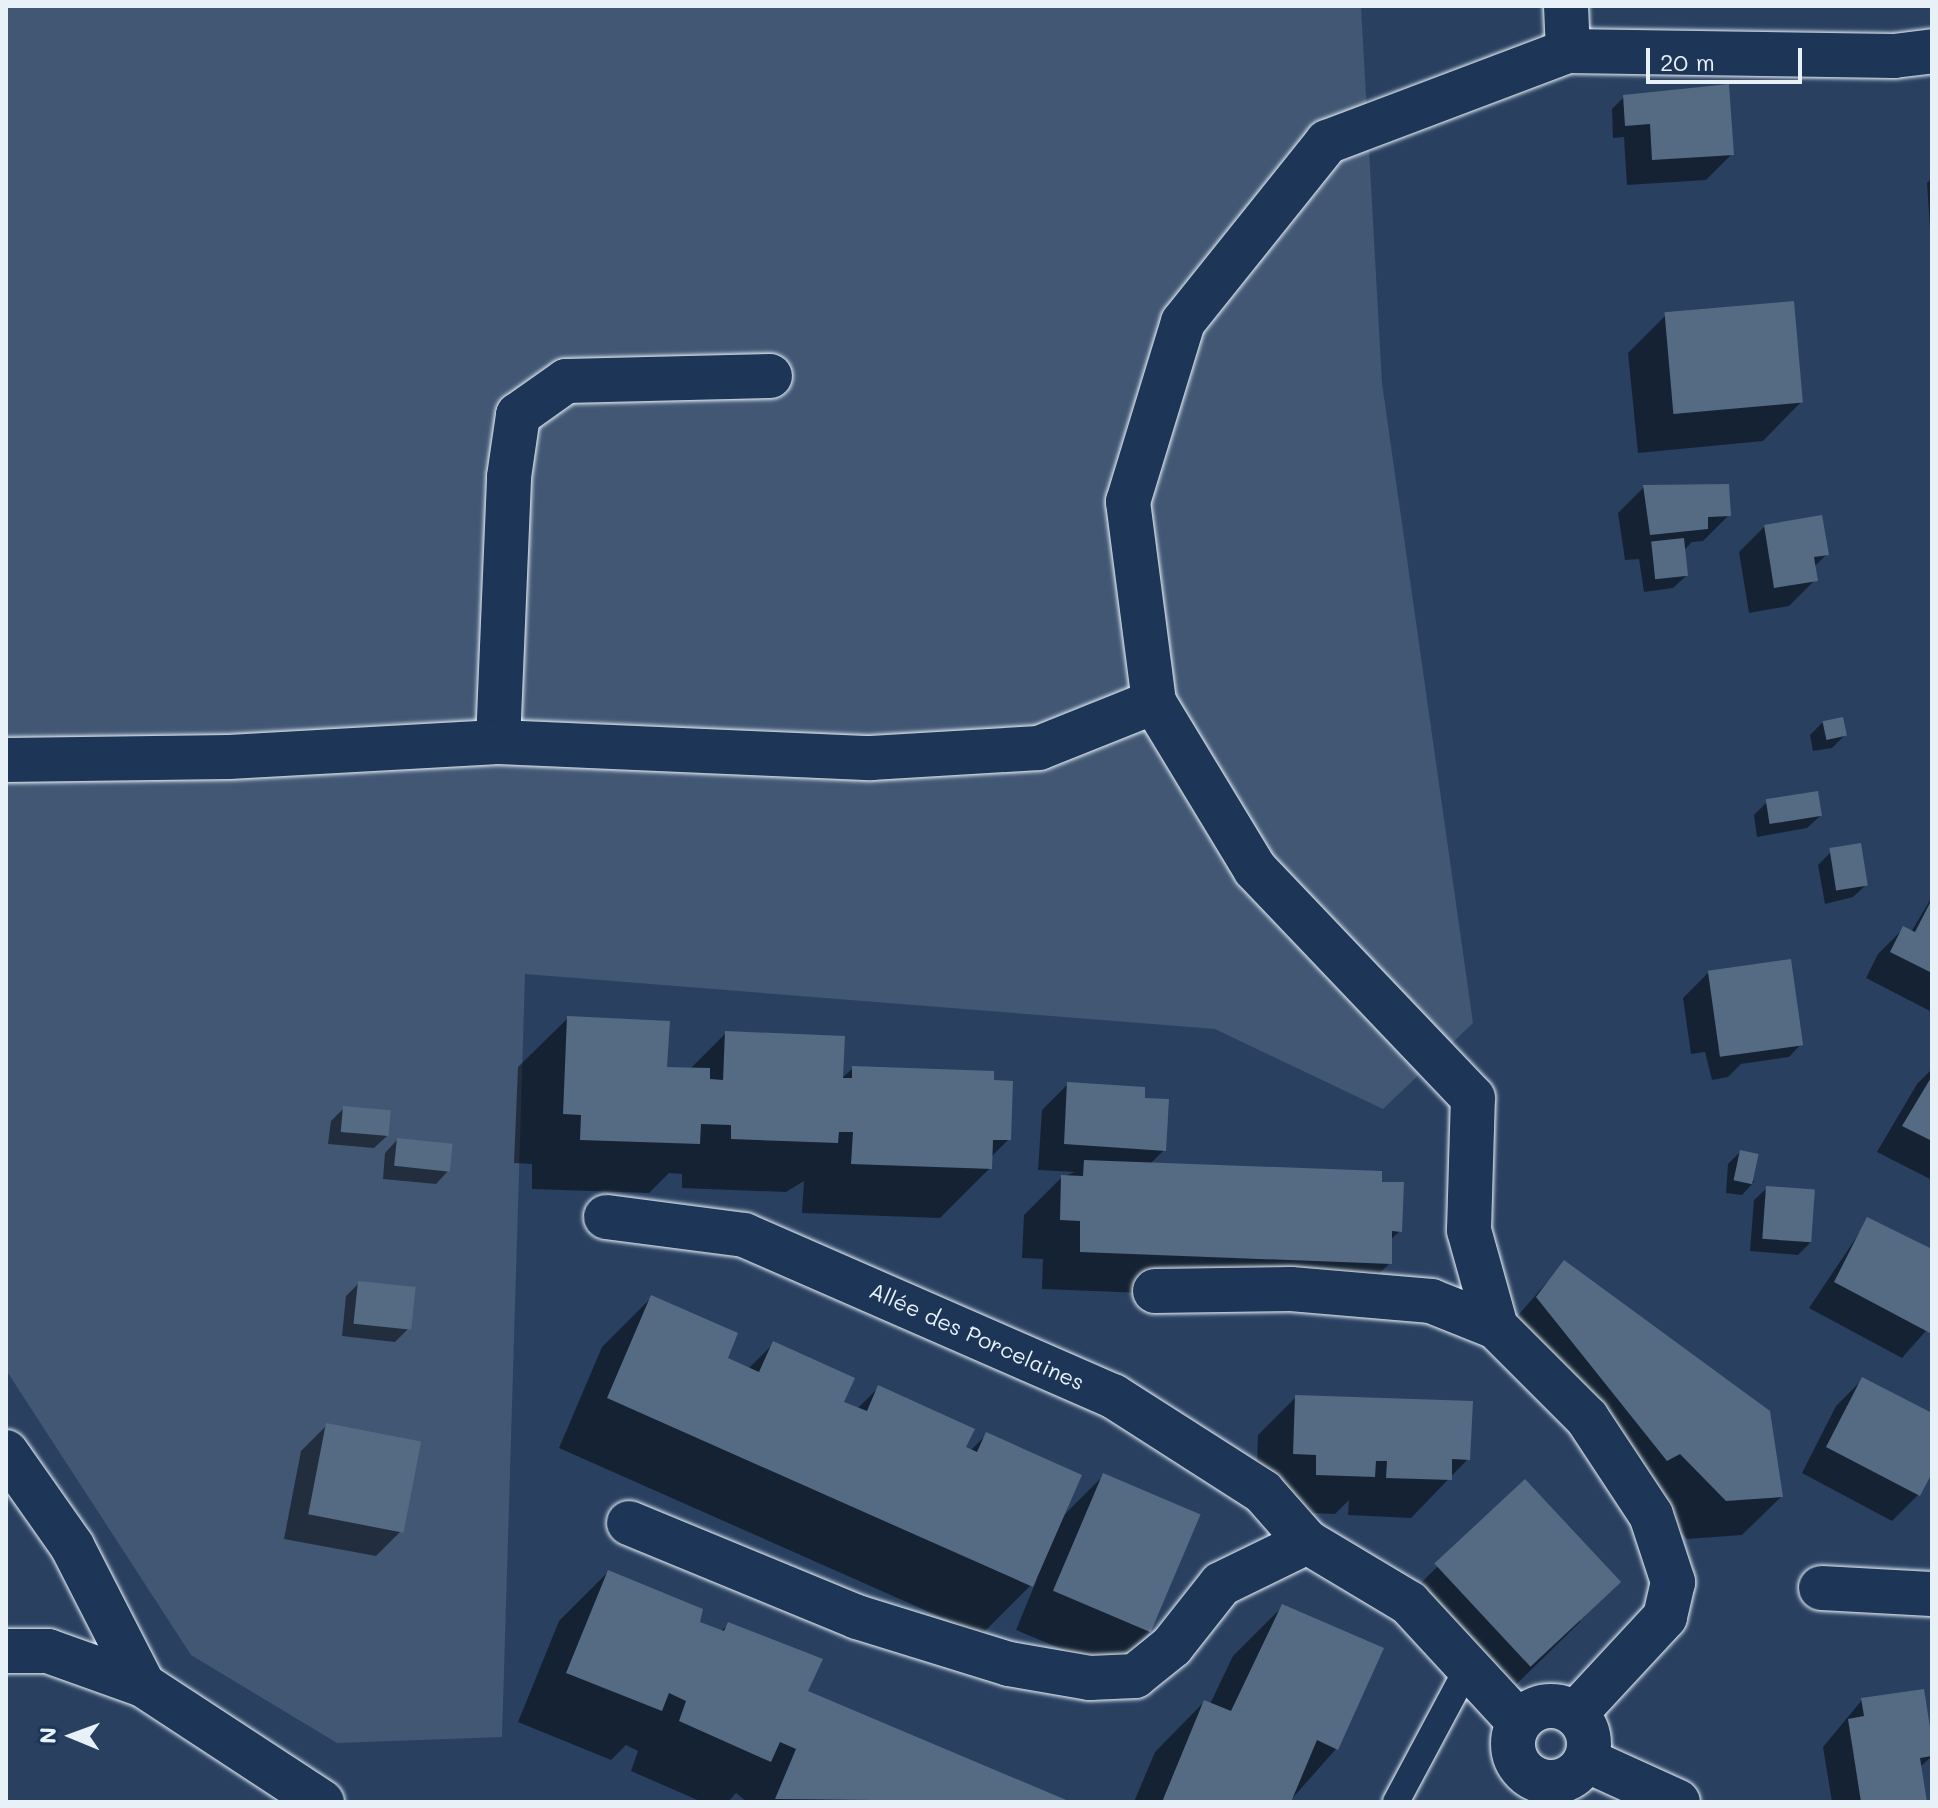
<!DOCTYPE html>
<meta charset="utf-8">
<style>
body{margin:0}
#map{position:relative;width:1938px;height:1808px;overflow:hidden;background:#294061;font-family:Mali,sans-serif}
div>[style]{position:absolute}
.green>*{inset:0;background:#415774}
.shadow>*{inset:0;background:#0007}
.building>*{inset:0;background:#556a83;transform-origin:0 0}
.roads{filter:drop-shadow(0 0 2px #e8f1f8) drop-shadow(0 0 2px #e8f1f8)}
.service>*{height:26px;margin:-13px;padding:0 13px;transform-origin:13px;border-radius:13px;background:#1d3557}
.minor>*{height:44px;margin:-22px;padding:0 22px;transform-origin:22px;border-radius:22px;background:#1d3557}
.minor>.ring{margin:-22px;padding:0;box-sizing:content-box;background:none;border:44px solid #1d3557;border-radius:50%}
.secondary>*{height:44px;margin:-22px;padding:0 22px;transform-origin:22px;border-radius:22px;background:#1d3557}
.primary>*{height:44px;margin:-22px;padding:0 22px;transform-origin:22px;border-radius:22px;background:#1d3557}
span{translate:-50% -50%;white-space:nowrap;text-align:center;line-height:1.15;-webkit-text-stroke:8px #1d3557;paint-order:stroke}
.street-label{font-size:22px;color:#e8f1f8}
.frame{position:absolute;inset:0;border:8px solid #e8f1f8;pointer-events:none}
.north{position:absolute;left:32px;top:1696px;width:80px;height:80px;-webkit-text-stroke:6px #1d3557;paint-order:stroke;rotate:271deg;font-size:22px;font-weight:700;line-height:32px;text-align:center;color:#e8f1f8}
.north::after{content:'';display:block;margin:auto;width:28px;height:36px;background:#e8f1f8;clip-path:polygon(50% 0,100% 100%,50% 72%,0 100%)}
.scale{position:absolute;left:1646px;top:48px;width:156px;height:36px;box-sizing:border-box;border:4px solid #e8f1f8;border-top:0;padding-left:10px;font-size:24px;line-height:28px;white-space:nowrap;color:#e8f1f8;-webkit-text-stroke:6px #1d3557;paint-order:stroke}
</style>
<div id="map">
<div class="green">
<div style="clip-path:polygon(6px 6px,1361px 6px,1382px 383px,1473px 1023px,1383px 1109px,1215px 1029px,525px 974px,502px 1737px,337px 1743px,191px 1655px,6px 1370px)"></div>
</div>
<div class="shadow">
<div style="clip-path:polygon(1727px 87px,1732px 154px,1706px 180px,1627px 185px,1624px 137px,1613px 138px,1612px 109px,1624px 97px)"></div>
<div style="clip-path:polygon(1932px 178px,1932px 258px,1927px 183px)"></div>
<div style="clip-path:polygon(1666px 315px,1801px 402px,1763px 441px,1638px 453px,1628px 353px)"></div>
<div style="clip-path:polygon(1644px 487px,1729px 515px,1703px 541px,1692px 542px,1683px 551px,1686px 576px,1673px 588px,1644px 592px,1639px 559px,1625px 560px,1618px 513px)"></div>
<div style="clip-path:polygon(1765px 526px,1827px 554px,1813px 568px,1815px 580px,1789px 606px,1749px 613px,1739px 552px)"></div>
<div style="clip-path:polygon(1823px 722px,1844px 736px,1832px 748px,1813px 751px,1810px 735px)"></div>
<div style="clip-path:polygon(1767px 802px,1820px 816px,1807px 828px,1757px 837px,1754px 815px)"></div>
<div style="clip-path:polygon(1831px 852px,1866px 885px,1853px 897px,1825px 904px,1818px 865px)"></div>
<div style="clip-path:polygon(1932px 897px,1932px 1012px,1866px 978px,1878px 954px,1904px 928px,1911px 932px)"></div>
<div style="clip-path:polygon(1709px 972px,1801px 1044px,1789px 1057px,1741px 1064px,1728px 1077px,1712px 1080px,1705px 1052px,1691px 1054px,1683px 998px)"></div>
<div style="clip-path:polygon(568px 1018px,665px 1068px,690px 1069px,726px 1033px,841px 1079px,853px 1068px,992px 1082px,1009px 1139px,990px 1158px,990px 1168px,940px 1218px,802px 1213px,804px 1181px,786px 1192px,682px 1188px,682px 1174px,669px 1173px,649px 1193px,532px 1189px,532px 1164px,514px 1163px,518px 1067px)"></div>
<div style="clip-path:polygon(1932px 1069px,1932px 1180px,1877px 1152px,1917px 1084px)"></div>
<div style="clip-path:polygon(1068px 1084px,1143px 1100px,1164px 1150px,1150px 1164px,1380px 1184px,1400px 1231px,1390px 1240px,1390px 1263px,1351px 1301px,1042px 1289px,1043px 1259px,1022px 1258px,1024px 1215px,1062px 1177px,1075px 1172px,1038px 1170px,1042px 1110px)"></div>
<div style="clip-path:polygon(344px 1108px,387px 1136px,374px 1148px,328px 1144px,331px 1121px)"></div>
<div style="clip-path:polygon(397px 1140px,448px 1171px,436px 1184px,383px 1179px,385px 1153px)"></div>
<div style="clip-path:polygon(1740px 1152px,1754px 1182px,1742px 1195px,1726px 1193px,1728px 1164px)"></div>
<div style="clip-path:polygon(1767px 1188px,1811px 1242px,1798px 1255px,1750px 1251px,1754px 1200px)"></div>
<div style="clip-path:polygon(1868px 1220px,1932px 1251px,1932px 1324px,1902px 1358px,1809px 1308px)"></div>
<div style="clip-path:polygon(1564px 1263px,1781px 1497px,1742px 1535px,1687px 1539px,1499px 1337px)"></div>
<div style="clip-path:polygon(359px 1283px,408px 1329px,395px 1342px,342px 1336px,346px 1296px)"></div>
<div style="clip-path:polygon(652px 1297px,725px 1359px,748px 1369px,773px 1344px,842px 1403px,857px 1409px,879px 1387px,970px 1451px,987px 1434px,1061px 1518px,1104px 1475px,1150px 1632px,1112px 1670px,1016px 1630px,1037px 1579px,981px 1635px,559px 1448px,602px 1347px)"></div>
<div style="clip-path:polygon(1862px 1380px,1932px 1416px,1932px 1469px,1918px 1495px,1892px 1521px,1802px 1473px,1836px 1406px)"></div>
<div style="clip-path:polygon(1296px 1397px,1468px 1459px,1411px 1518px,1348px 1515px,1349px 1500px,1335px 1514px,1279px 1512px,1256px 1492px,1258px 1435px)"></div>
<div style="clip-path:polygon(327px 1425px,402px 1530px,376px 1556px,284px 1539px,301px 1451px)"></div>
<div style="clip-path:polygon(1438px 1566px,1581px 1621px,1495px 1705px,1400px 1604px)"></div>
<div style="clip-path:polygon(608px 1572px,697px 1623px,720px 1632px,729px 1624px,806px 1692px,1063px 1802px,747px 1802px,736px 1793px,728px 1802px,702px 1802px,631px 1771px,638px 1751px,626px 1745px,611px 1760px,518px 1722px,559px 1621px)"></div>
<div style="clip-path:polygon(1283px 1606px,1382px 1649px,1336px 1749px,1289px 1802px,1134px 1802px,1155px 1752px,1204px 1702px,1210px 1704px,1233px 1656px)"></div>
<div style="clip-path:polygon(1862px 1700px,1932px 1756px,1919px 1768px,1925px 1802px,1832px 1802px,1823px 1747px)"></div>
</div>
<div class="building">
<div style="clip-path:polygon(1729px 84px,1734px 155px,1652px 160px,1650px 124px,1625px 126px,1623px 95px)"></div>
<div style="left:1794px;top:301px;width:102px;height:130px;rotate:85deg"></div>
<div style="clip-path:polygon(1729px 484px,1731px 516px,1708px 517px,1708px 529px,1650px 535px,1643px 485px)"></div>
<div style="clip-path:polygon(1822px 515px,1829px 555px,1814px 557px,1818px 581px,1774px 588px,1764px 525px)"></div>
<div style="left:1684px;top:538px;width:38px;height:33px;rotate:84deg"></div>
<div style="left:1843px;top:717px;width:19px;height:21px;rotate:78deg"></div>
<div style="left:1818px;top:791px;width:25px;height:53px;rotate:81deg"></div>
<div style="left:1861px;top:843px;width:43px;height:32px;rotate:81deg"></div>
<div style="clip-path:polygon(1932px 899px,1932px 973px,1890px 952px,1903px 926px,1915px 932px)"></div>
<div style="left:1791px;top:959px;width:87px;height:84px;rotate:82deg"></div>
<div style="clip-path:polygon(567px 1016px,670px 1021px,667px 1067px,710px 1068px,710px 1079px,723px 1080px,725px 1031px,845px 1036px,843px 1078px,852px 1078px,852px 1066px,994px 1071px,994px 1080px,1013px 1081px,1011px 1140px,993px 1140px,992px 1169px,851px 1164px,853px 1132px,839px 1132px,838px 1143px,731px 1139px,731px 1125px,701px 1124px,700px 1144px,580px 1140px,581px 1115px,563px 1114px)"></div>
<div style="clip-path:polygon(1932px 1076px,1932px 1141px,1902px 1126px)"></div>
<div style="clip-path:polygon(1067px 1082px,1145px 1087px,1145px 1098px,1169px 1099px,1166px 1151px,1064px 1144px)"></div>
<div style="left:343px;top:1106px;width:48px;height:26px;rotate:5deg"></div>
<div style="left:397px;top:1138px;width:56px;height:28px;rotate:6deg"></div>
<div style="left:1740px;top:1150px;width:19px;height:31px;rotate:12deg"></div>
<div style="clip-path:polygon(1084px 1160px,1382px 1171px,1382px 1182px,1404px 1182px,1402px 1232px,1392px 1231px,1392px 1264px,1080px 1252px,1080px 1221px,1060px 1220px,1061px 1175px,1083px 1176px)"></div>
<div style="left:1766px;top:1186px;width:49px;height:53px;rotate:4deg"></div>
<div style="clip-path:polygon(1867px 1217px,1932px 1249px,1930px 1333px,1834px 1282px)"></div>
<div style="clip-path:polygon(1564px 1260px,1770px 1411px,1783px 1497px,1726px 1501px,1680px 1454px,1667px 1461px,1536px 1297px)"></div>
<div style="left:358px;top:1281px;width:58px;height:43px;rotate:6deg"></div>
<div style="clip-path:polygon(651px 1295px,738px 1333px,728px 1358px,759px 1372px,773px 1341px,855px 1378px,844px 1402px,867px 1411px,878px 1385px,975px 1429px,966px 1447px,977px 1452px,986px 1432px,1082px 1475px,1033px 1587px,607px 1398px)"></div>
<div style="clip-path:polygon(1862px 1377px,1932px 1413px,1932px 1473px,1920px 1496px,1826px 1447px)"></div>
<div style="clip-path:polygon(1295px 1395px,1473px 1401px,1470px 1460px,1452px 1459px,1452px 1480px,1386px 1478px,1387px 1461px,1376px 1461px,1375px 1477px,1316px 1475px,1316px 1455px,1293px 1454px)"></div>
<div style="left:326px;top:1423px;width:97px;height:93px;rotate:11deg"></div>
<div style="left:1103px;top:1473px;width:106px;height:128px;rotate:23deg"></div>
<div style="left:1525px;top:1479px;width:141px;height:124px;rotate:47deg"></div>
<div style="clip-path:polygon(608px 1570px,703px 1609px,700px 1622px,724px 1631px,728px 1622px,823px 1659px,808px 1691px,1071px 1802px,775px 1799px,796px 1749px,780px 1742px,771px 1762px,679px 1721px,686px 1701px,669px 1693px,662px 1711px,566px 1673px)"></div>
<div style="clip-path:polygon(1282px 1604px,1384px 1648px,1338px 1750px,1317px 1740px,1291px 1802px,1162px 1802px,1204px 1700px,1231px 1711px)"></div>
<div style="clip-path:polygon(1924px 1689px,1932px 1740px,1932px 1756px,1920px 1758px,1927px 1802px,1861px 1802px,1848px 1719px,1864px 1716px,1861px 1698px)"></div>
</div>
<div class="roads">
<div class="service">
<div style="left:1396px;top:1802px;width:153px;rotate:-61.9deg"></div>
</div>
<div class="minor">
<div style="left:1566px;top:6px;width:45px;rotate:87.5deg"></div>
<div style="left:498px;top:742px;width:265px;rotate:-87.6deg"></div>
<div style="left:509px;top:477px;width:63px;rotate:-81.7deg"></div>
<div style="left:518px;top:415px;width:59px;rotate:-35.3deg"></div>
<div style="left:566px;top:381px;width:204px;rotate:-1.4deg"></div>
<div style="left:6px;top:760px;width:223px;rotate:-0.8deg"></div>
<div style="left:229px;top:757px;width:269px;rotate:-3.2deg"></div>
<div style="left:498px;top:742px;width:373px;rotate:2.5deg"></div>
<div style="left:871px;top:758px;width:168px;rotate:-3.4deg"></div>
<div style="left:1039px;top:748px;width:124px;rotate:-21.8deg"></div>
<div style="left:606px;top:1217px;width:139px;rotate:7.4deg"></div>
<div style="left:744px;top:1235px;width:403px;rotate:23.6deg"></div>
<div style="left:1113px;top:1396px;width:178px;rotate:32.6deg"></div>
<div style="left:1263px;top:1492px;width:67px;rotate:48.7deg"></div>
<div style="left:1307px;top:1542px;width:119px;rotate:30.9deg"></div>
<div style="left:1409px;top:1603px;width:162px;rotate:47.3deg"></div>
<div style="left:1155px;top:1291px;width:136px;rotate:-0.8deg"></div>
<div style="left:1291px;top:1289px;width:141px;rotate:4.9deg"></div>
<div style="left:1431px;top:1301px;width:70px;rotate:21.8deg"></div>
<div style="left:1496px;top:1327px;width:129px;rotate:45deg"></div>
<div style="left:1587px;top:1418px;width:116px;rotate:56.6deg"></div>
<div style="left:1651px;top:1515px;width:71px;rotate:71.8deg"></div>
<div style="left:1673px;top:1582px;width:36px;rotate:103deg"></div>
<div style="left:1665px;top:1617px;width:132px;rotate:132.9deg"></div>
<div style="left:1496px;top:1327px;width:101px;rotate:-105.6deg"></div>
<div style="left:1469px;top:1230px;width:132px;rotate:-88.3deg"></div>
<div style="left:1473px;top:1098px;width:316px;rotate:-133.6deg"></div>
<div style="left:1255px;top:869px;width:195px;rotate:-121.2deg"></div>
<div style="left:1154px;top:702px;width:202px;rotate:-97.4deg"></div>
<div style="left:1128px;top:502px;width:188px;rotate:-73deg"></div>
<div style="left:1183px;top:322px;width:231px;rotate:-51.3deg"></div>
<div style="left:1327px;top:142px;width:258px;rotate:-20.7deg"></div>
<div style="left:1568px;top:51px;width:326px;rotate:0.9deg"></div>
<div style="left:1894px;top:56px;width:38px;rotate:-7deg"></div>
<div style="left:629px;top:1523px;width:247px;rotate:22.4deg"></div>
<div style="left:857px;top:1617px;width:159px;rotate:17.2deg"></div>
<div style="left:1009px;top:1664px;width:82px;rotate:9.8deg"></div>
<div style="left:1090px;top:1678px;width:45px;rotate:-2.5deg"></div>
<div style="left:1135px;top:1676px;width:48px;rotate:-39deg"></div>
<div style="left:1172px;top:1646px;width:79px;rotate:-51.7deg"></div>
<div style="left:1221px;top:1584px;width:96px;rotate:-26deg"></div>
<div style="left:1821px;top:1588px;width:111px;rotate:3.1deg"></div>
<div class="ring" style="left:1513px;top:1706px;width:32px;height:32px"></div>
<div style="left:1586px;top:1760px;width:101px;rotate:24.5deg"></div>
</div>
<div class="secondary">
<div style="left:6px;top:1452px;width:115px;rotate:54.9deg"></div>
<div style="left:72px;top:1546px;width:156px;rotate:62.9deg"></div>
</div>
<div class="primary">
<div style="left:6px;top:1651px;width:42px"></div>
<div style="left:48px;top:1651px;width:101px;rotate:19.7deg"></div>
<div style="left:143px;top:1685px;width:214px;rotate:33.2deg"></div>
</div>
</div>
<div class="street-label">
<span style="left:977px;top:1336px;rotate:24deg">Allée des Porcelaines</span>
</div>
<div class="frame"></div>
<div class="north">N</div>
<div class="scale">20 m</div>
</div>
